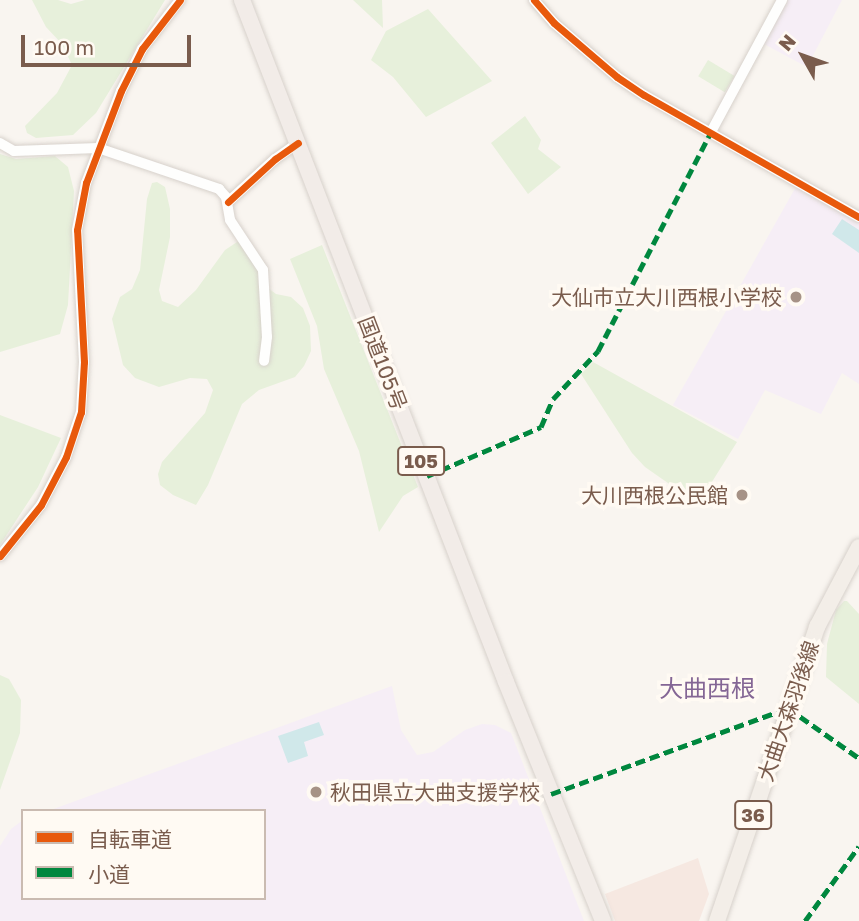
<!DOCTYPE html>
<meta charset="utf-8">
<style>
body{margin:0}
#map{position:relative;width:859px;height:921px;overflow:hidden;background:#f9f5f0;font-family:"Golos Text","Noto Sans JP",sans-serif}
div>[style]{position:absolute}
.commercial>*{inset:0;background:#f6e8e1}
.education>*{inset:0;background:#f6eef6}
.green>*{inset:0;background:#e7f0db;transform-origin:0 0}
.water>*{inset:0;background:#d0e8ea}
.roads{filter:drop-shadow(0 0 2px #d7d1cb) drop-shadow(0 0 2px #d7d1cb)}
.minor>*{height:10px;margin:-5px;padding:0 5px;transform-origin:5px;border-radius:5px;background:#fefefd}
.primary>*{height:16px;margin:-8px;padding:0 8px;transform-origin:8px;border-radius:8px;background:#f3eee8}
.trunk>*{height:16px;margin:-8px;padding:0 8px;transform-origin:8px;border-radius:8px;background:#f2ece8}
.quiet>*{height:5px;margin-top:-2.5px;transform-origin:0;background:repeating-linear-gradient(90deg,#00873e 0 10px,transparent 0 15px)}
.cycleway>*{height:7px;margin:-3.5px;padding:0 3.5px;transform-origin:3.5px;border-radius:3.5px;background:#e8590c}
.dots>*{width:19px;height:19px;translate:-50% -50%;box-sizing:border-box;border:4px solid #fffaf3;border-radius:50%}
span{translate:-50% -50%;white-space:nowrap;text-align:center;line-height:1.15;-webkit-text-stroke:7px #fffaf3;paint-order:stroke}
.shield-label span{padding:2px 5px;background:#fffaf3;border:2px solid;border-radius:5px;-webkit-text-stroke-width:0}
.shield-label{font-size:19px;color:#7a5c4d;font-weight:700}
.poi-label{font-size:21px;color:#7a5c4d}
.right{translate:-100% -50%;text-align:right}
.left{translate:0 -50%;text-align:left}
.street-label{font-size:21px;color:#7a5c4d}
.quarter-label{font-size:24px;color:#846695}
.legend{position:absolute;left:21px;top:809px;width:245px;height:91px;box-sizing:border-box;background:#fffaf3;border:2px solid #cabbb1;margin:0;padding:9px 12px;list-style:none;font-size:21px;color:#7a5c4d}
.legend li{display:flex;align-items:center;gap:14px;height:35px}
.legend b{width:35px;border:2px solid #cabbb1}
.north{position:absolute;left:768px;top:21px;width:70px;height:70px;-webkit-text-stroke:5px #fffaf3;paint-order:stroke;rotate:310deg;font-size:19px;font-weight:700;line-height:28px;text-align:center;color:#7a5c4d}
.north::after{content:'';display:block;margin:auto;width:24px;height:32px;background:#7a5c4d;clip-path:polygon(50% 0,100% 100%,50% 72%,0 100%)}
.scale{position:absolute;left:21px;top:35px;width:170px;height:32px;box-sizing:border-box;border:4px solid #7a5c4d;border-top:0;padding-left:9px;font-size:21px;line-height:24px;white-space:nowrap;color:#7a5c4d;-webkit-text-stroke:5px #fffaf3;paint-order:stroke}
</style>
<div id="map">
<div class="commercial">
<div style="clip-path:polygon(698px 858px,709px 894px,699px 921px,615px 921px,605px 894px)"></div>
</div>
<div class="education">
<div style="clip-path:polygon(788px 0,842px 0,807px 67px,764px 44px)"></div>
<div style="clip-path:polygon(797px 185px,859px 222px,859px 384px,842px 373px,821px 414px,765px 390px,738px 439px,673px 405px)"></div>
<div style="clip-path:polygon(392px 686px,401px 730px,417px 755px,433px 752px,465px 730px,482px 724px,495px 725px,511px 733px,584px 921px,0 921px,0 846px,11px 829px,23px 820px,23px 898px,264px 898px,264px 811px,48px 811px)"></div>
</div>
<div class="green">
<div style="clip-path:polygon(32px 0,58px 0,71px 4px,85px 0,165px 0,96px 113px,73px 135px,36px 138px,27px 133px,25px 126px,57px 93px,72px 65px,62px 44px,46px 27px)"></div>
<div style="clip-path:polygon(353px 0,382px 0,383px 28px)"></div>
<div style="clip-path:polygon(428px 9px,492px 81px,426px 117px,393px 77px,371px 60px,386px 31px)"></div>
<div style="left:708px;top:60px;width:31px;height:19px;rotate:31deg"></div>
<div style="clip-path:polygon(525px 116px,541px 140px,538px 149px,561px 167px,528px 194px,491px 143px)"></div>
<div style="clip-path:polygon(0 154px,16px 159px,55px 156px,68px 167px,74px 191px,68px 305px,60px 334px,0 352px)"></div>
<div style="clip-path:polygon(157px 182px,165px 187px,170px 209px,170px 237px,159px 290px,162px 301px,178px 307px,196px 290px,225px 250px,240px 240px,248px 241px,265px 263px,268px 288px,276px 294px,291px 297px,303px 308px,310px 326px,311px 351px,304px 366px,295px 377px,259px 390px,242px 404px,208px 485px,196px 505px,173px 495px,160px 485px,158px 474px,162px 462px,205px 413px,213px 390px,207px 379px,190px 378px,159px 387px,135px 378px,123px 365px,112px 319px,120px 297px,132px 289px,140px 270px,147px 199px,152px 183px)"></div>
<div style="clip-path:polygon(322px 245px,418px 487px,403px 496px,379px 532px,359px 451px,324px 369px,317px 326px,290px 259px)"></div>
<div style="clip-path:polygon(593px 362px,737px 442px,698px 504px,645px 467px,632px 453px,581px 374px)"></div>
<div style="clip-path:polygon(0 415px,61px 438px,38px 487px,0 545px)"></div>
<div style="clip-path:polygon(844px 601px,847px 601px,859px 614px,859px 704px,826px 677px,827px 644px,836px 610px)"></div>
<div style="clip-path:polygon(0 675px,9px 679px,21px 700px,20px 733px,0 790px)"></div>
</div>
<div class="water">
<div style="clip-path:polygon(842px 219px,859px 230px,859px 253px,832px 234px)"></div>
<div style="clip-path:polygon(319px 722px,324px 735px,304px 742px,308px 756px,288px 763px,278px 736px)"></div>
</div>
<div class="roads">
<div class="minor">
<div style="left:534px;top:0;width:30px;rotate:49deg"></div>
<div style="left:554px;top:23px;width:83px;rotate:40.6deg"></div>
<div style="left:617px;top:77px;width:32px;rotate:34deg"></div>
<div style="left:644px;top:95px;width:247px;rotate:29.6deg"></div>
<div style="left:711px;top:132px;width:150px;rotate:-61.7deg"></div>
<div style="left:0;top:143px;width:16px;rotate:30deg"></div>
<div style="left:14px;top:151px;width:84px;rotate:-2deg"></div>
<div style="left:98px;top:148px;width:128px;rotate:18.7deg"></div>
<div style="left:219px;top:189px;width:11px;rotate:49deg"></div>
<div style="left:226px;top:197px;width:23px;rotate:80deg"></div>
<div style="left:230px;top:220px;width:60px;rotate:56.6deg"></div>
<div style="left:263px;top:270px;width:67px;rotate:86.6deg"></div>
<div style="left:267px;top:337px;width:24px;rotate:97deg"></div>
<div style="left:228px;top:202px;width:64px;rotate:-42.5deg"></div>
<div style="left:275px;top:159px;width:28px;rotate:-35deg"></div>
<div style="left:0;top:556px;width:65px;rotate:-51.2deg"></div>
<div style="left:41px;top:505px;width:54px;rotate:-62.5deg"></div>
<div style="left:66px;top:457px;width:47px;rotate:-71.6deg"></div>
<div style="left:81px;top:412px;width:50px;rotate:-86.6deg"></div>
<div style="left:84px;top:362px;width:132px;rotate:-93deg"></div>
<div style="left:77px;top:230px;width:48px;rotate:-79.2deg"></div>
<div style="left:86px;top:183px;width:98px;rotate:-69.2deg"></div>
<div style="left:121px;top:91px;width:47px;rotate:-63.4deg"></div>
<div style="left:142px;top:49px;width:62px;rotate:-52.2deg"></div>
</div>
<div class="primary">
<div style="left:717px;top:921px;width:311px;rotate:-71.2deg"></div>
<div style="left:817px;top:627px;width:90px;rotate:-62.3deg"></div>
</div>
<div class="trunk">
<div style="left:242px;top:0;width:731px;rotate:68.84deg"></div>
<div style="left:506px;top:682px;width:258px;rotate:67.9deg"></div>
</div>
</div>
<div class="quiet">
<div style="left:427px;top:476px;width:124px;rotate:-23.3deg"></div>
<div style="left:541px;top:427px;width:30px;rotate:-67deg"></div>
<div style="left:553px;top:399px;width:66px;rotate:-46.8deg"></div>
<div style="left:598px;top:351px;width:246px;rotate:-62.7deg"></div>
<div style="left:551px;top:794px;width:252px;rotate:-19.9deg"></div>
<div style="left:788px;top:708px;width:87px;rotate:35.2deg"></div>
<div style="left:805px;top:921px;width:92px;rotate:-54.2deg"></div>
</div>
<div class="cycleway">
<div style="left:534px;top:0;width:30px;rotate:49deg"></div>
<div style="left:554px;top:23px;width:83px;rotate:40.6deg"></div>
<div style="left:617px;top:77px;width:32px;rotate:34deg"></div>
<div style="left:644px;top:95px;width:247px;rotate:29.6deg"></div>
<div style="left:228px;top:202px;width:64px;rotate:-42.5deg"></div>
<div style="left:275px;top:159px;width:28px;rotate:-35deg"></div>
<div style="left:0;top:556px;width:65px;rotate:-51.2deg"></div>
<div style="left:41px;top:505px;width:54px;rotate:-62.5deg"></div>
<div style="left:66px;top:457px;width:47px;rotate:-71.6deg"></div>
<div style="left:81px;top:412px;width:50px;rotate:-86.6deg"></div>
<div style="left:84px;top:362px;width:132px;rotate:-93deg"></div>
<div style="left:77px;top:230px;width:48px;rotate:-79.2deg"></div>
<div style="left:86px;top:183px;width:98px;rotate:-69.2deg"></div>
<div style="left:121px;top:91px;width:47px;rotate:-63.4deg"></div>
<div style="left:142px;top:49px;width:62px;rotate:-52.2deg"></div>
</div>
<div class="dots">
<div style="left:796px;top:297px;background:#a69286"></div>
<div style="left:742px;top:495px;background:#a69286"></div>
<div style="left:316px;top:792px;background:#a69286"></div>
</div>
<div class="shield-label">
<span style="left:421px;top:461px">105</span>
<span style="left:753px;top:815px">36</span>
</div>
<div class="poi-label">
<span class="right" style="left:782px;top:297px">大仙市立大川西根小学校</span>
<span class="right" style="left:728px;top:495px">大川西根公民館</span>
<span class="left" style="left:330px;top:792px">秋田県立大曲支援学校</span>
</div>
<div class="street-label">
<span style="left:383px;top:363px;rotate:69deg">国道105号</span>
<span style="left:788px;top:711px;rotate:-71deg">大曲大森羽後線</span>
</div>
<div class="quarter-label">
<span style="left:707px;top:688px">大曲西根</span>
</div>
<ul class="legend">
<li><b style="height:9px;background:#e8590c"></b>自転車道</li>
<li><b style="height:9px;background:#00873e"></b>小道</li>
</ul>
<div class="north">N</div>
<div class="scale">100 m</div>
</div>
